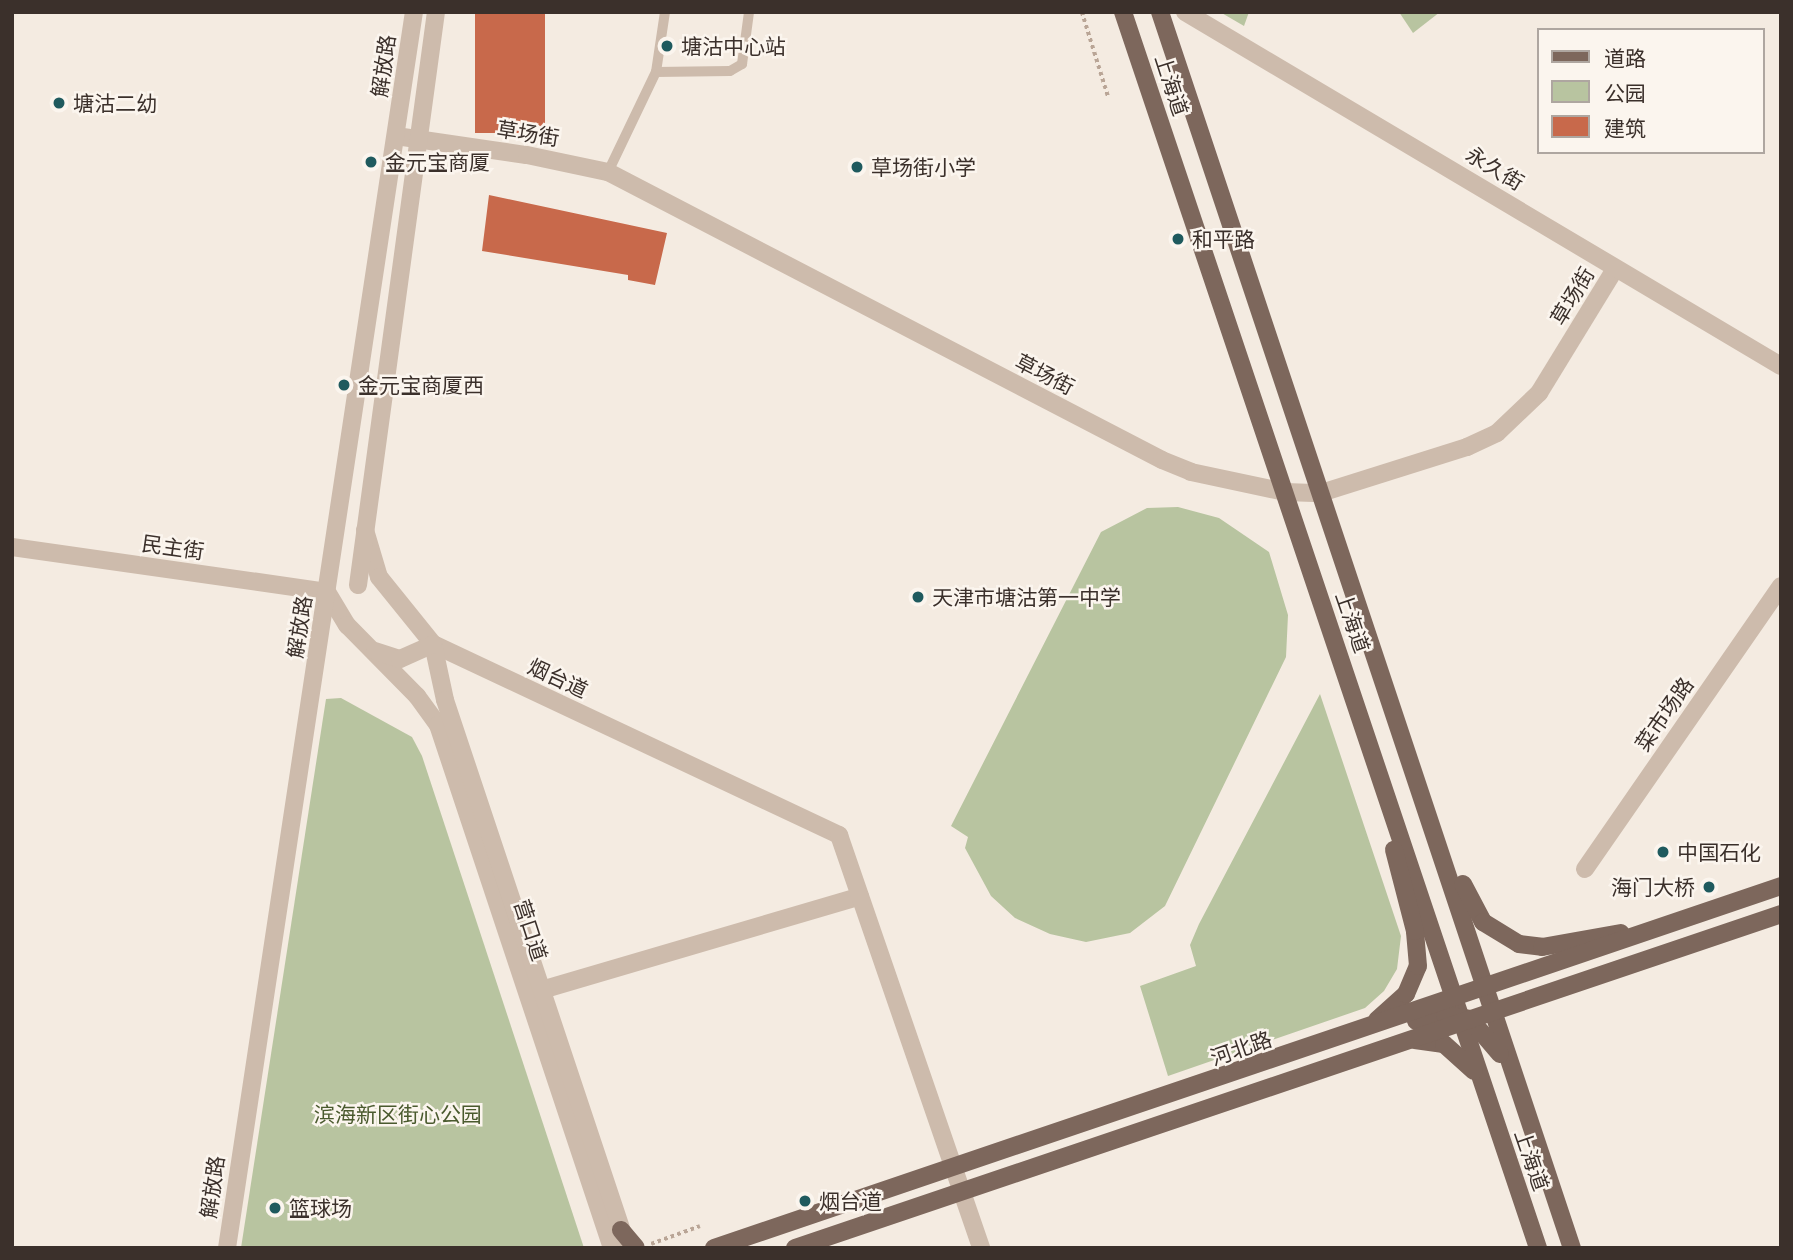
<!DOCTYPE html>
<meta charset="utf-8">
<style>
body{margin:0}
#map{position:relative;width:1793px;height:1260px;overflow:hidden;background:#f4ebe1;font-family:Manrope,"Noto Sans SC",sans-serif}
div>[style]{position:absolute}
.green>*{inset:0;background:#b8c4a0}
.building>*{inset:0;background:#c8694b;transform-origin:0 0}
.path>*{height:3.5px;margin-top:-1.75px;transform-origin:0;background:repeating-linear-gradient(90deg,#b9a596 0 3.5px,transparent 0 7px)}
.service>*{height:10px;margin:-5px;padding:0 5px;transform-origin:5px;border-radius:5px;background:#cdbbac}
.minor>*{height:18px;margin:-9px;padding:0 9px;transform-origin:9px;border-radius:9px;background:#cdbbac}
.tertiary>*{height:18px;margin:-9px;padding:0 9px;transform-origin:9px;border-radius:9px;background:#cdbbac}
.primary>*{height:18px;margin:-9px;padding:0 9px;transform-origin:9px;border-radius:9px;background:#7d675c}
.dots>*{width:19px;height:19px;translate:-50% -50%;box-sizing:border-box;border:4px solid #fbf5ee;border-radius:50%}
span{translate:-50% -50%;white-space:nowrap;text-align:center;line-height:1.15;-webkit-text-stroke:5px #fbf5ee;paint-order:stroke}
.poi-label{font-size:21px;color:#3b302b}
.left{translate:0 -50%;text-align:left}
.right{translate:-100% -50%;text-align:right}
.street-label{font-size:21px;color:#3b302b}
.park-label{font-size:21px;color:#4a5a2e}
.frame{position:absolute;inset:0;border:14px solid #3b302b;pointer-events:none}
.legend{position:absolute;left:1537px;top:28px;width:228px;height:126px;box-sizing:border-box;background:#fbf5ee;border:2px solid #aea6a0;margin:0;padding:9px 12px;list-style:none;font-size:21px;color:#3b302b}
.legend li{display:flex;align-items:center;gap:14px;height:35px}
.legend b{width:35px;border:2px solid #aea6a0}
</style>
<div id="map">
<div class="green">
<div style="clip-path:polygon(1220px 12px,1249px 12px,1244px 26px)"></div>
<div style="clip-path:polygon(1399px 12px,1440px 12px,1413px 33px)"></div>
<div style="clip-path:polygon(1178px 507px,1219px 518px,1269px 552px,1288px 615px,1286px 657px,1165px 906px,1130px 933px,1086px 942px,1050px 934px,1015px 918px,991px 896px,965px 848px,968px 837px,951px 826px,1101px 532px,1147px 508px)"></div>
<div style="clip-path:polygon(1320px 694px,1401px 936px,1397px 969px,1384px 991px,1365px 1008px,1168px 1076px,1140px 986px,1196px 966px,1190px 945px,1199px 924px)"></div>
<div style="clip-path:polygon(341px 698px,412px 737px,422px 756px,584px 1248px,241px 1248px,326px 699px)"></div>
</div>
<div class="building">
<div style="left:475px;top:12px;width:70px;height:121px"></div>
<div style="clip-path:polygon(489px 195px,667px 233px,655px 285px,628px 280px,628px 275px,482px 251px)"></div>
</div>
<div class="path">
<div style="left:1082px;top:12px;width:88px;rotate:72.8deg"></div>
<div style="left:651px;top:1244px;width:52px;rotate:-20.2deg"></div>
</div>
<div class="service">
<div style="left:656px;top:72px;width:74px;rotate:-0.8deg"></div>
<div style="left:730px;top:71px;width:14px;rotate:-30deg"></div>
<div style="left:742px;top:64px;width:52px;rotate:-82.3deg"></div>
<div style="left:608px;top:172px;width:111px;rotate:-64.4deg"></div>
<div style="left:656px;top:72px;width:61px;rotate:-81.5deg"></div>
</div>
<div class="minor">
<div style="left:396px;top:136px;width:132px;rotate:8.3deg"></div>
<div style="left:527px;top:155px;width:83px;rotate:11.9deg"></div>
<div style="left:608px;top:172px;width:624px;rotate:27.47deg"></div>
<div style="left:1162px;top:460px;width:31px;rotate:22deg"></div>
<div style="left:1191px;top:472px;width:96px;rotate:12deg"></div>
<div style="left:1285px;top:492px;width:36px;rotate:2deg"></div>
<div style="left:1321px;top:493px;width:153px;rotate:-17.5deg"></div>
<div style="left:1467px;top:447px;width:33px;rotate:-25deg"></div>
<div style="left:1497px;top:433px;width:58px;rotate:-43.6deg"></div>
<div style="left:1539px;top:393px;width:145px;rotate:-58.5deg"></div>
<div style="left:1585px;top:869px;width:344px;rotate:-55.3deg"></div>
<div style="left:528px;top:994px;width:346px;rotate:-16.4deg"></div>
</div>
<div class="tertiary">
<div style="left:1185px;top:12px;width:693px;rotate:30.71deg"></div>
<div style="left:365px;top:530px;width:49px;rotate:73.4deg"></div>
<div style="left:379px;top:577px;width:86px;rotate:51.1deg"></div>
<div style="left:433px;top:644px;width:449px;rotate:25.2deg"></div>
<div style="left:839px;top:835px;width:437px;rotate:71deg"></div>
<div style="left:12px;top:547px;width:318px;rotate:8.1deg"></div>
<div style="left:358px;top:585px;width:578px;rotate:-82.25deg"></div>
<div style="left:327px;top:592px;width:39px;rotate:59deg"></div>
<div style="left:347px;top:625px;width:100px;rotate:45.4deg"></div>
<div style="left:417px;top:696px;width:36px;rotate:54deg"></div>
<div style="left:438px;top:725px;width:551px;rotate:71.6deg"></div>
<div style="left:433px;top:644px;width:57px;rotate:77.9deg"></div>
<div style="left:445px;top:700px;width:572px;rotate:71.57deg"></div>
<div style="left:375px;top:651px;width:26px;rotate:18deg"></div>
<div style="left:400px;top:659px;width:36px;rotate:-24deg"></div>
<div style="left:227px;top:1248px;width:1250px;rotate:-81.4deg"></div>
</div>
<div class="primary">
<div style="left:1123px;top:12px;width:1304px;rotate:71.44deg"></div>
<div style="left:1160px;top:12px;width:1303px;rotate:71.57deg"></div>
<div style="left:1463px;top:884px;width:43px;rotate:62.2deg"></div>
<div style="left:1483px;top:922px;width:42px;rotate:31.4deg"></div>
<div style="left:1519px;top:944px;width:23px;rotate:7deg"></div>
<div style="left:1542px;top:947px;width:80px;rotate:-10deg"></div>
<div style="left:1377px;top:1020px;width:39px;rotate:-42deg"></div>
<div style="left:1406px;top:994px;width:30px;rotate:-67deg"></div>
<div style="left:1418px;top:966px;width:35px;rotate:-95deg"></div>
<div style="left:1415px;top:931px;width:84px;rotate:-104.5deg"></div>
<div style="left:1416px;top:1021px;width:30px;rotate:-12deg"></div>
<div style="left:1445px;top:1015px;width:25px;rotate:9deg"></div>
<div style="left:1470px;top:1019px;width:46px;rotate:49.4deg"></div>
<div style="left:1415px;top:1040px;width:29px;rotate:8deg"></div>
<div style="left:1444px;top:1044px;width:40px;rotate:42deg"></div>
<div style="left:621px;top:1230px;width:23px;rotate:50deg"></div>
<div style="left:714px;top:1248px;width:1127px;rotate:-18.74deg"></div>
<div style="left:795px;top:1248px;width:1041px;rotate:-18.71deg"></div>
</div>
<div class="dots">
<div style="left:667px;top:46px;background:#1f5a5e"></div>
<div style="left:59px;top:103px;background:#1f5a5e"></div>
<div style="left:371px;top:162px;background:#1f5a5e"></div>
<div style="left:857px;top:167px;background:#1f5a5e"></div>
<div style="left:1178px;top:239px;background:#1f5a5e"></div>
<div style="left:344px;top:385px;background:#1f5a5e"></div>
<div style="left:918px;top:597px;background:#1f5a5e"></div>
<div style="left:1663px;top:852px;background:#1f5a5e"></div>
<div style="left:1709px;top:887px;background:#1f5a5e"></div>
<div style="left:805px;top:1201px;background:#1f5a5e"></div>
<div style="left:275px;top:1208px;background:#1f5a5e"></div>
</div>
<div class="poi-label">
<span class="left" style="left:681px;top:46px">塘沽中心站</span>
<span class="left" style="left:73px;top:103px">塘沽二幼</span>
<span class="left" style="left:385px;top:162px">金元宝商厦</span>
<span class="left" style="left:871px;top:167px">草场街小学</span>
<span class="left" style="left:1192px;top:239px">和平路</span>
<span class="left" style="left:358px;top:385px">金元宝商厦西</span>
<span class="left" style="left:932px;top:597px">天津市塘沽第一中学</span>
<span class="left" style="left:1677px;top:852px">中国石化</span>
<span class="right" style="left:1695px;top:887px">海门大桥</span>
<span class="left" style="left:819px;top:1201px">烟台道</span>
<span class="left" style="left:289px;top:1208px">篮球场</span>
</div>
<div class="street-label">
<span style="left:383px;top:66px;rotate:-82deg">解放路</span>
<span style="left:1172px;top:85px;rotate:72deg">上海道</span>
<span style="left:528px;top:133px;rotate:9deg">草场街</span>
<span style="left:1495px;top:168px;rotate:31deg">永久街</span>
<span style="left:1572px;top:296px;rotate:-59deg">草场街</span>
<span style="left:1045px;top:374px;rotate:27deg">草场街</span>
<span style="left:173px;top:547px;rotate:8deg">民主街</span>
<span style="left:1353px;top:622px;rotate:71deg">上海道</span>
<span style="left:299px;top:627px;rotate:-81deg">解放路</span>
<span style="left:558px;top:678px;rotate:25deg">烟台道</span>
<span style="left:1664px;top:714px;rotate:-55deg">菜市场路</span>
<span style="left:531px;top:930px;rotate:72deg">营口道</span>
<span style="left:1241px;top:1048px;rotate:-19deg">河北路</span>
<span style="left:1532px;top:1160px;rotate:71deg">上海道</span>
<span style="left:212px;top:1187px;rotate:-82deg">解放路</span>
</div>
<div class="park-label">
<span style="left:398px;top:1114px">滨海新区街心公园</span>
</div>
<div class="frame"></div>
<ul class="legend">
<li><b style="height:9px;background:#7d675c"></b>道路</li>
<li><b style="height:19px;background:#b8c4a0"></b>公园</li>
<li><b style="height:19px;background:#c8694b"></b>建筑</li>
</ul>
</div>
